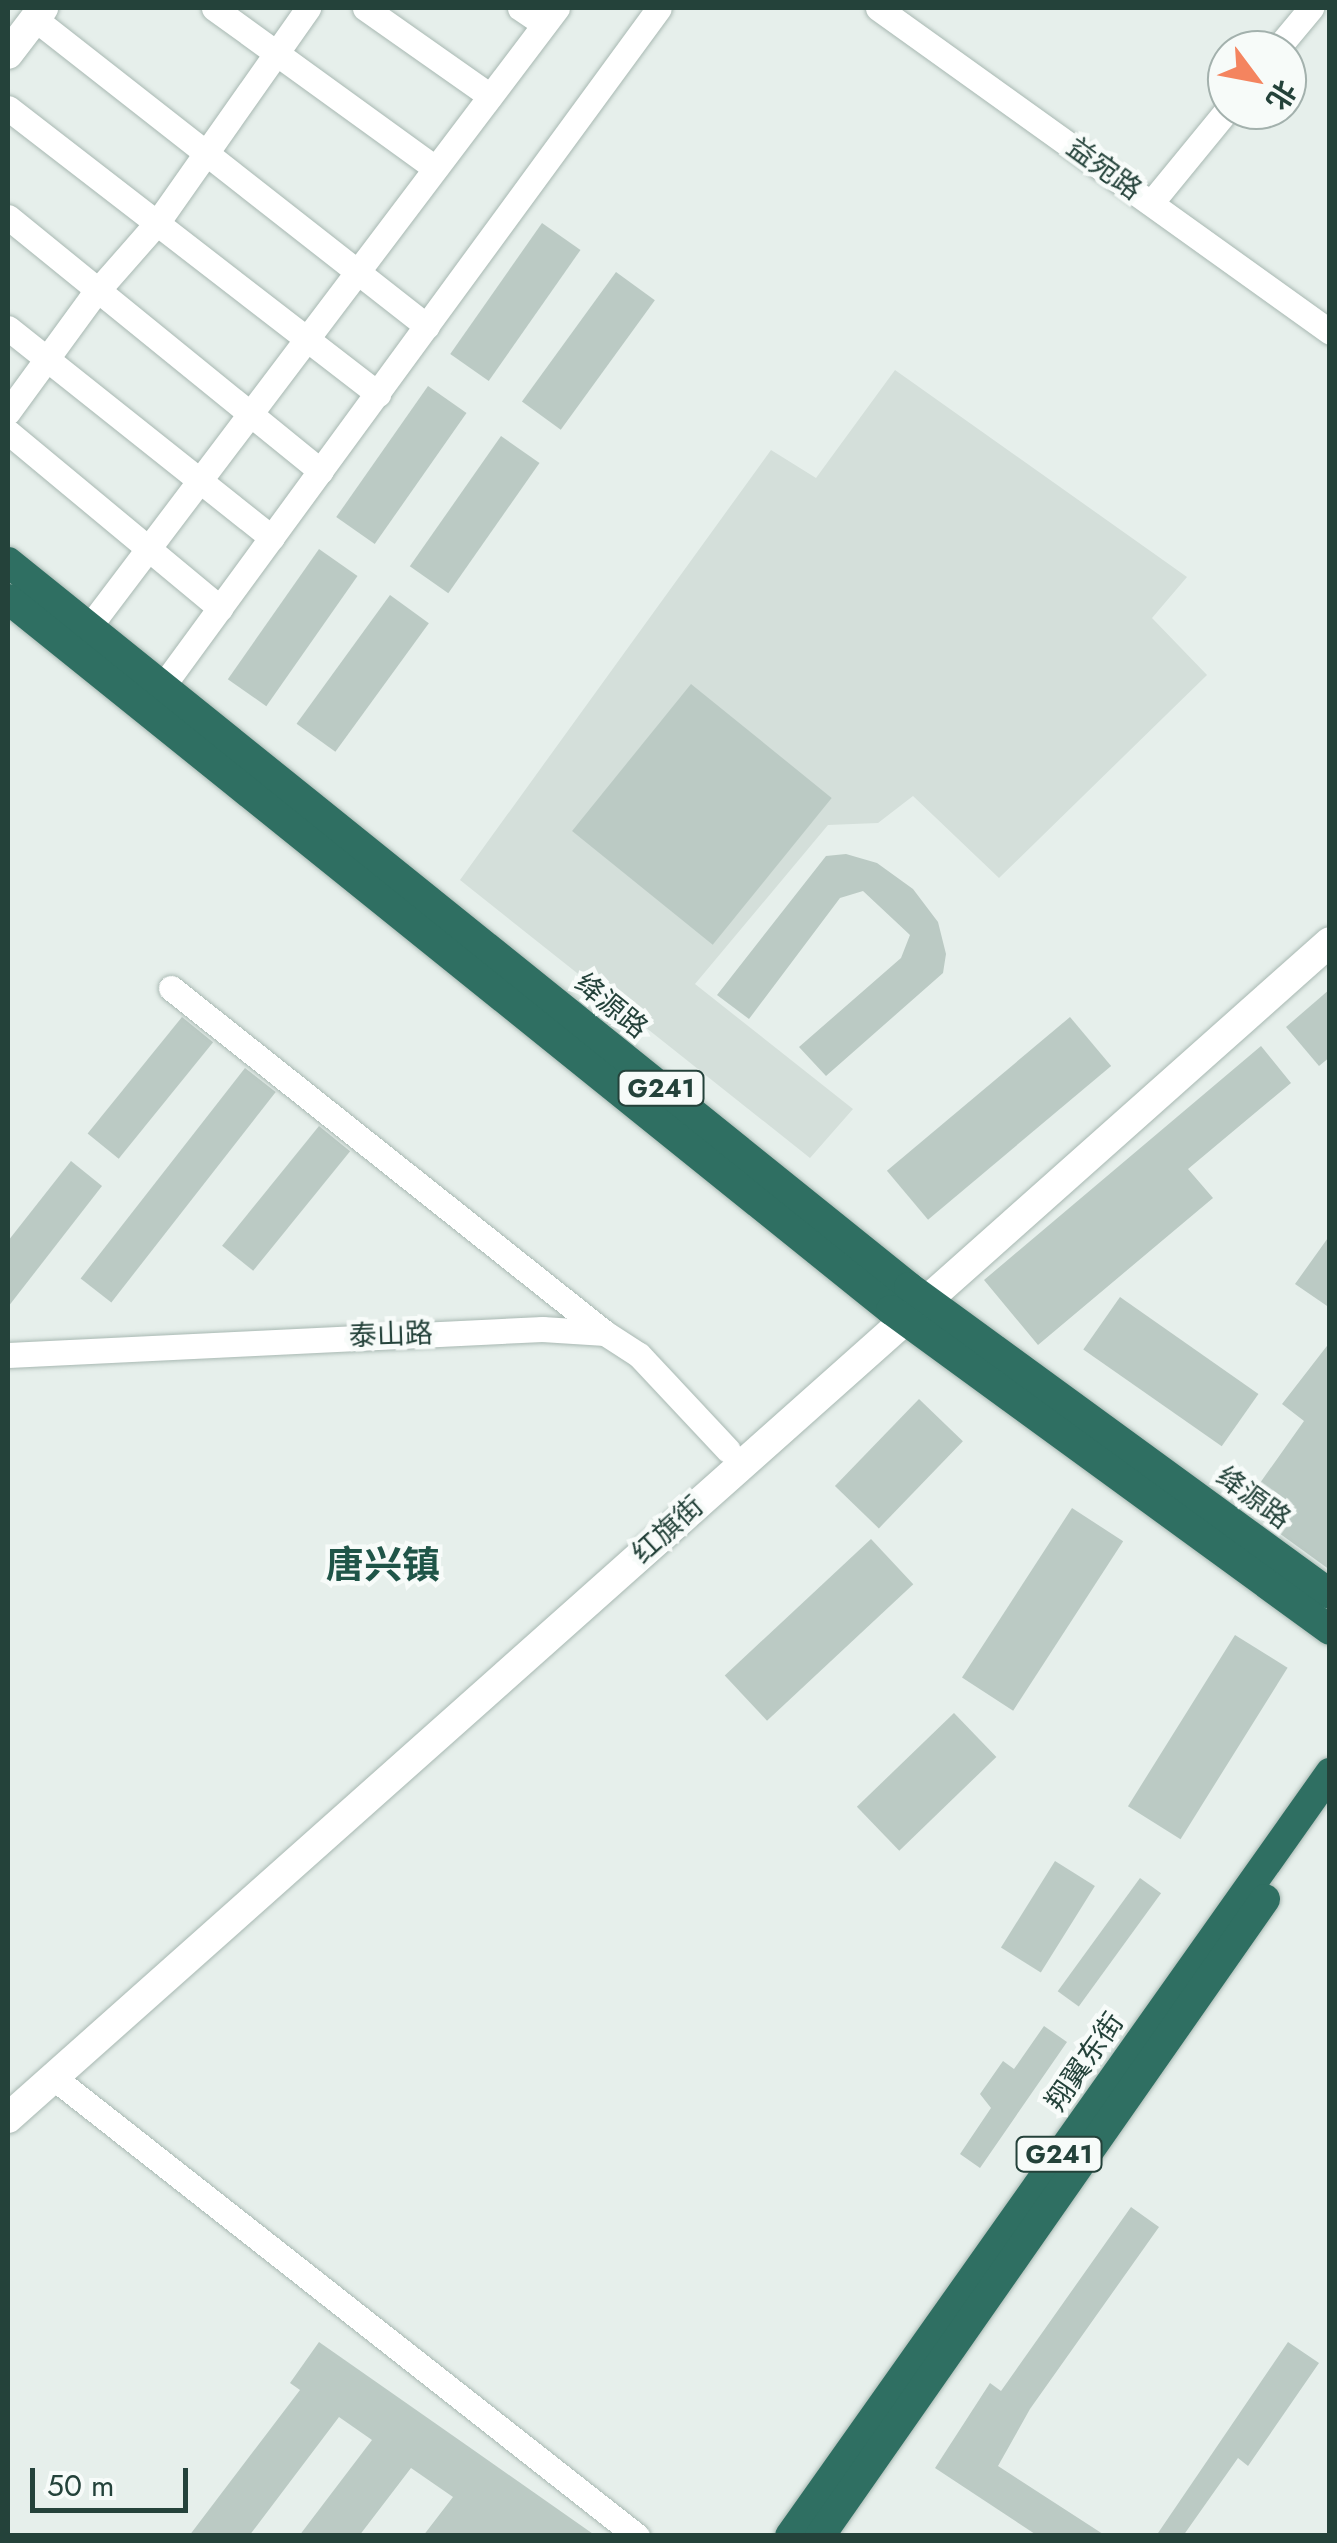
<!DOCTYPE html>
<meta charset="utf-8">
<style>
body{margin:0}
#map{position:relative;width:1337px;height:2543px;overflow:hidden;background:#e6efeb;font-family:Jost,"Noto Sans SC",sans-serif}
div>[style]{position:absolute}
.built>*{inset:0;background:#d4dfda}
.building>*{inset:0;background:#bbcac4;transform-origin:0 0}
.roads{filter:drop-shadow(0 0 2px #a8b8b2) drop-shadow(0 0 2px #a8b8b2)}
.street>*{height:25px;margin:-12.5px;padding:0 12.5px;transform-origin:12.5px;border-radius:12.5px;background:#fff}
.secondary>*{height:30px;margin:-15px;padding:0 15px;transform-origin:15px;border-radius:15px;background:#fff}
.highway>*{height:30px;margin:-15px;padding:0 15px;transform-origin:15px;border-radius:15px;background:#2f6f62}
span{translate:-50% -50%;white-space:nowrap;text-align:center;line-height:1.15;-webkit-text-stroke:9px #f7fbf9;paint-order:stroke}
.shield-label span{padding:2px 8px;background:#f7fbf9;border:2px solid;border-radius:8px;-webkit-text-stroke-width:0}
.shield-label{font-size:25px;color:#24423a;font-weight:700}
.street-label{font-size:28px;color:#24423a}
.district-label{font-size:38px;color:#1f5548;font-weight:700}
.frame{position:absolute;inset:0;border:10px solid #24423a;pointer-events:none}
.north{position:absolute;left:1207px;top:30px;width:100px;height:100px;box-sizing:border-box;background:#f7fbf9;border:2px solid #a3b1ad;border-radius:50%;rotate:122deg;font-size:28px;font-weight:700;line-height:40px;text-align:center;color:#24423a}
.north::after{content:'';display:block;margin:auto;width:35px;height:45px;background:#f4845f;clip-path:polygon(50% 0,100% 100%,50% 72%,0 100%)}
.scale{position:absolute;left:30px;top:2468px;width:158px;height:45px;box-sizing:border-box;border:5px solid #24423a;border-top:0;padding-left:12px;font-size:30px;line-height:35px;white-space:nowrap;color:#24423a;-webkit-text-stroke:8px #f7fbf9;paint-order:stroke}
</style>
<div id="map">
<div class="built">
<div style="clip-path:polygon(895px 370px,1187px 577px,1152px 618px,1207px 675px,999px 878px,913px 796px,878px 823px,828px 825px,695px 984px,853px 1109px,810px 1158px,460px 880px,771px 450px,816px 478px)"></div>
</div>
<div class="building">
<div style="left:542px;top:223px;width:47px;height:160px;rotate:35deg"></div>
<div style="left:616px;top:272px;width:48px;height:160px;rotate:36deg"></div>
<div style="left:428px;top:386px;width:47px;height:160px;rotate:35deg"></div>
<div style="left:501px;top:436px;width:47px;height:159px;rotate:35deg"></div>
<div style="left:319px;top:549px;width:47px;height:159px;rotate:35deg"></div>
<div style="left:390px;top:595px;width:48px;height:159px;rotate:36deg"></div>
<div style="left:691px;top:684px;width:181px;height:189px;rotate:39deg"></div>
<div style="clip-path:polygon(846px 854px,877px 863px,913px 889px,938px 922px,946px 954px,943px 973px,826px 1076px,799px 1047px,901px 958px,910px 935px,863px 891px,840px 898px,749px 1019px,717px 995px,826px 856px)"></div>
<div style="clip-path:polygon(1330px 989px,1330px 1057px,1319px 1066px,1286px 1027px)"></div>
<div style="left:182px;top:1017px;width:40px;height:150px;rotate:39deg"></div>
<div style="left:1070px;top:1017px;width:64px;height:239px;rotate:50deg"></div>
<div style="clip-path:polygon(1261px 1046px,1291px 1083px,1188px 1169px,1213px 1198px,1038px 1345px,984px 1280px)"></div>
<div style="left:245px;top:1068px;width:39px;height:267px;rotate:38deg"></div>
<div style="left:319px;top:1126px;width:40px;height:154px;rotate:39deg"></div>
<div style="clip-path:polygon(71px 1161px,102px 1186px,8px 1307px,8px 1241px)"></div>
<div style="clip-path:polygon(1330px 1235px,1330px 1308px,1295px 1284px)"></div>
<div style="left:1120px;top:1297px;width:169px;height:64px;rotate:35deg"></div>
<div style="clip-path:polygon(1330px 1342px,1330px 1570px,1243px 1507px,1304px 1421px,1282px 1404px)"></div>
<div style="left:919px;top:1399px;width:61px;height:121px;rotate:44deg"></div>
<div style="left:1072px;top:1508px;width:61px;height:202px;rotate:33deg"></div>
<div style="left:871px;top:1539px;width:62px;height:200px;rotate:47deg"></div>
<div style="left:1235px;top:1635px;width:62px;height:202px;rotate:32deg"></div>
<div style="left:954px;top:1713px;width:61px;height:135px;rotate:46deg"></div>
<div style="left:1055px;top:1861px;width:47px;height:102px;rotate:32deg"></div>
<div style="left:1140px;top:1878px;width:26px;height:140px;rotate:36deg"></div>
<div style="clip-path:polygon(1044px 2026px,1067px 2042px,980px 2168px,960px 2154px,991px 2108px,980px 2094px,1003px 2061px,1014px 2069px)"></div>
<div style="clip-path:polygon(1131px 2207px,1159px 2227px,1030px 2409px,998px 2466px,1106px 2536px,1038px 2536px,935px 2468px,990px 2383px,1001px 2391px)"></div>
<div style="clip-path:polygon(319px 2342px,472px 2449px,596px 2536px,423px 2536px,453px 2497px,411px 2468px,359px 2536px,299px 2536px,372px 2440px,339px 2417px,249px 2536px,189px 2536px,300px 2390px,290px 2383px)"></div>
<div style="clip-path:polygon(1288px 2342px,1319px 2363px,1248px 2466px,1238px 2458px,1183px 2536px,1156px 2536px)"></div>
</div>
<div class="roads">
<div class="street">
<div style="left:214px;top:8px;width:273px;rotate:35.9deg"></div>
<div style="left:365px;top:8px;width:153px;rotate:35.1deg"></div>
<div style="left:520px;top:8px;width:29px;rotate:34deg"></div>
<div style="left:878px;top:8px;width:556px;rotate:35.63deg"></div>
<div style="left:35px;top:19px;width:498px;rotate:38.1deg"></div>
<div style="left:1276px;top:50px;width:55px;rotate:-50.2deg"></div>
<div style="left:8px;top:108px;width:468px;rotate:37.7deg"></div>
<div style="left:1151px;top:203px;width:120px;rotate:-50.7deg"></div>
<div style="left:8px;top:217px;width:403px;rotate:39.1deg"></div>
<div style="left:8px;top:328px;width:337px;rotate:38.5deg"></div>
<div style="left:8px;top:412px;width:141px;rotate:-53.9deg"></div>
<div style="left:91px;top:298px;width:100px;rotate:-48.7deg"></div>
<div style="left:157px;top:223px;width:263px;rotate:-54.9deg"></div>
<div style="left:8px;top:432px;width:276px;rotate:39.7deg"></div>
<div style="left:89px;top:627px;width:776px;rotate:-52.91deg"></div>
<div style="left:162px;top:687px;width:841px;rotate:-53.8deg"></div>
<div style="left:171px;top:988px;width:554px;rotate:38.48deg"></div>
<div style="left:8px;top:1355px;width:535px;rotate:-2.79deg"></div>
<div style="left:542px;top:1329px;width:63px;rotate:3.6deg"></div>
<div style="left:605px;top:1333px;width:40px;rotate:32.9deg"></div>
<div style="left:639px;top:1355px;width:130px;rotate:46.9deg"></div>
<div style="left:53px;top:2077px;width:743px;rotate:38.17deg"></div>
</div>
<div class="secondary">
<div style="left:8px;top:54px;width:58px;rotate:-52.7deg"></div>
<div style="left:8px;top:2118px;width:1769px;rotate:-41.66deg"></div>
</div>
<div class="highway">
<div style="left:8px;top:562px;width:1156px;rotate:38.82deg"></div>
<div style="left:909px;top:1287px;width:521px;rotate:36.1deg"></div>
<div style="left:8px;top:599px;width:1134px;rotate:38.84deg"></div>
<div style="left:891px;top:1310px;width:543px;rotate:36.09deg"></div>
<div style="left:790px;top:2536px;width:935px;rotate:-54.71deg"></div>
<div style="left:820px;top:2536px;width:777px;rotate:-55.06deg"></div>
</div>
</div>
<div class="shield-label">
<span style="left:661px;top:1088px">G241</span>
<span style="left:1059px;top:2154px">G241</span>
</div>
<div class="street-label">
<span style="left:1104px;top:169px;rotate:36deg">益宛路</span>
<span style="left:611px;top:1006px;rotate:39deg">绛源路</span>
<span style="left:391px;top:1335px;rotate:-2deg">泰山路</span>
<span style="left:1253px;top:1498px;rotate:36deg">绛源路</span>
<span style="left:668px;top:1530px;rotate:-42deg">红旗街</span>
<span style="left:1085px;top:2062px;rotate:-55deg">翔翼东街</span>
</div>
<div class="district-label">
<span style="left:383px;top:1565px">唐兴镇</span>
</div>
<div class="frame"></div>
<div class="north">北</div>
<div class="scale">50 m</div>
</div>
